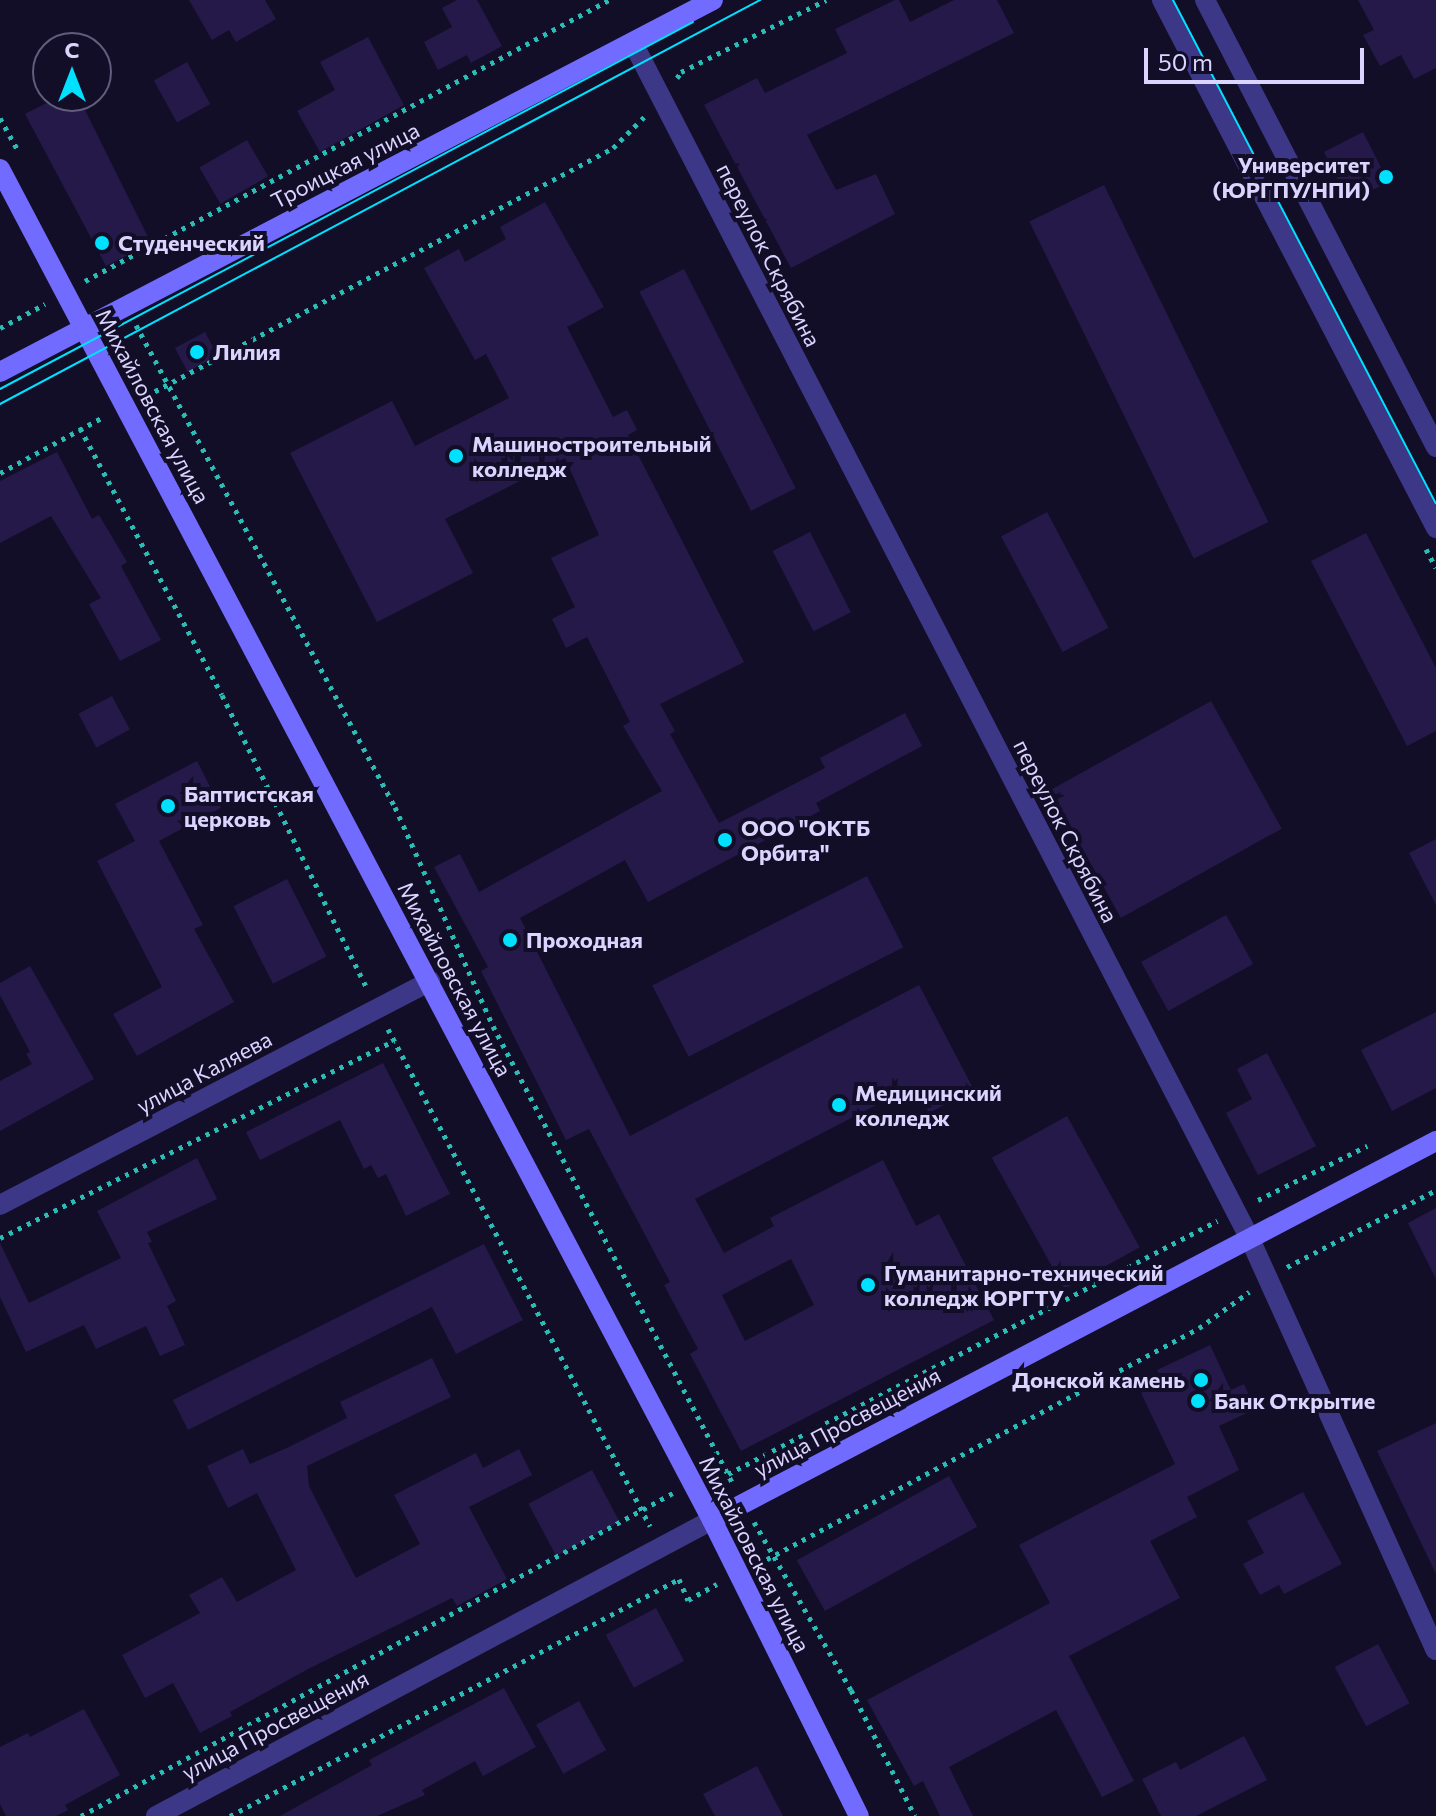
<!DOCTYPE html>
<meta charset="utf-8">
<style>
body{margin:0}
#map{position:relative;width:1436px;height:1816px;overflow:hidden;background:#130e27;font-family:Commissioner,sans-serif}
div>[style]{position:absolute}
.building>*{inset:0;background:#241948;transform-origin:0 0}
.path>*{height:5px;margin-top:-2.5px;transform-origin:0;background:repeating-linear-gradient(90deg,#2abdb6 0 4px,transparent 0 10px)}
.street>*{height:20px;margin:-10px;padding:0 10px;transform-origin:10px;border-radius:10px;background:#3c3787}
.secondary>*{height:20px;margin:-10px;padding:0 10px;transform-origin:10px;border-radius:10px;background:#716bff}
.tram>*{height:2px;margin:-1px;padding:0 1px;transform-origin:1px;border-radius:1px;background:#00e1ff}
.dots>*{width:22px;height:22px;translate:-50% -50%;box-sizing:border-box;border:4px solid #130e27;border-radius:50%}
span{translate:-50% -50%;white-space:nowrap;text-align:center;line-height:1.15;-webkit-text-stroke:8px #130e27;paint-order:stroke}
.poi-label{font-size:22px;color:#dad4ff;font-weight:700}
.right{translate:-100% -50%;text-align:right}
.left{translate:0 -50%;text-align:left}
.street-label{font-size:22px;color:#dad4ff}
.north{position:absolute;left:32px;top:32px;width:80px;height:80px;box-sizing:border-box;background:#130e27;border:2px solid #635d7d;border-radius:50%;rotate:0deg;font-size:22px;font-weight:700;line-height:32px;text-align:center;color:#dad4ff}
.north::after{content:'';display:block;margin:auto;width:28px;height:36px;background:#00e1ff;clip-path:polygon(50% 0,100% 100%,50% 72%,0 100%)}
.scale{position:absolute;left:1144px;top:48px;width:220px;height:36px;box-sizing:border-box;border:4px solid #dad4ff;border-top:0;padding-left:10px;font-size:24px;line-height:28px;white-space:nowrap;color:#dad4ff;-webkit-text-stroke:6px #130e27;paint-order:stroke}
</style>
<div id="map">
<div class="building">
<div style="clip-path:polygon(189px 0,265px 0,276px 19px,236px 42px,229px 30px,212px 40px)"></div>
<div style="clip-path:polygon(457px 0,477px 0,502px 46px,471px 63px,467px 55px,438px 70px,424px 42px,452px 27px,442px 8px)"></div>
<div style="clip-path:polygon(895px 0,899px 0,910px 22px,954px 0,997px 0,1014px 33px,807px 135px,836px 190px,876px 174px,895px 214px,791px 268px,704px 105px,757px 78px,765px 93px,847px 53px,835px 29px)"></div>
<div style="clip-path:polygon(1358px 0,1436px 0,1436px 68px,1414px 79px,1401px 55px,1380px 66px,1363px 35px,1374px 30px)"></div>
<div style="clip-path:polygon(368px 37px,404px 105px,320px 152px,297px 111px,335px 90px,320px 62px)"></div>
<div style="left:187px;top:62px;width:48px;height:38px;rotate:61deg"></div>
<div style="clip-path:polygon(60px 96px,78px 96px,151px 243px,106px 266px,25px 114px)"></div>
<div style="left:1363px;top:132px;width:56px;height:44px;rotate:63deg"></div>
<div style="left:247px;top:140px;width:42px;height:55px;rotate:60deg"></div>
<div style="left:1104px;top:185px;width:375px;height:83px;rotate:64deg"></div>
<div style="clip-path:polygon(evenodd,545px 202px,604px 307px,567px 327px,613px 417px,627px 410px,637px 430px,628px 435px,744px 662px,660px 704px,675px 731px,670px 734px,719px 823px,825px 768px,820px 758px,905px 713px,922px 746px,816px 803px,820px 811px,648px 902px,625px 860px,520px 918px,630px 1136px,919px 985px,974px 1090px,925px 1115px,911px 1087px,695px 1199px,724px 1253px,774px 1226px,770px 1218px,883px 1160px,916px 1226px,939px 1214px,994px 1320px,741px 1451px,690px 1354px,698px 1349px,664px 1285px,670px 1282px,589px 1129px,566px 1140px,481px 971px,488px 967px,434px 867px,460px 854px,479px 892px,662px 791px,623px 726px,630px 722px,587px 637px,566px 648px,552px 619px,575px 607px,551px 558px,599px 535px,565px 458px,445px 519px,473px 573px,377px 622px,290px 453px,392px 401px,415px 446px,509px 398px,486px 354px,475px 360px,424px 268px,459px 249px,465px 262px,506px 239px,500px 227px,545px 202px,791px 1259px,814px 1305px,745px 1341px,722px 1295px,791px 1259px)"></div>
<div style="left:684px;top:269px;width:246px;height:50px;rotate:63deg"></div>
<div style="left:205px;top:332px;width:27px;height:34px;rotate:62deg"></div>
<div style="clip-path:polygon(57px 452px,92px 519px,99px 515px,127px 562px,121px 566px,161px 640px,120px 661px,89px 604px,101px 598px,51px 516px,0 543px,0 481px)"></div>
<div style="left:1047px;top:512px;width:131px;height:52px;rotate:62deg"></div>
<div style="left:810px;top:532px;width:90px;height:42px;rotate:63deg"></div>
<div style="clip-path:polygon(1366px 533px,1436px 668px,1436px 731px,1407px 746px,1311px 561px)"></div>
<div style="left:112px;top:696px;width:38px;height:38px;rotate:62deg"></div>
<div style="left:1211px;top:701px;width:146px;height:184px;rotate:61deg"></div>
<div style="clip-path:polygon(197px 761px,221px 808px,159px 841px,203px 925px,194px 929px,234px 1002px,137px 1056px,113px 1014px,162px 987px,97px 861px,135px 841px,115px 804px)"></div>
<div style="clip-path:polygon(1436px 839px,1436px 905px,1409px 853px)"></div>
<div style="left:867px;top:876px;width:80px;height:241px;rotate:63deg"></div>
<div style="left:287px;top:879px;width:87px;height:60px;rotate:63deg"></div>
<div style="left:1226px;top:915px;width:56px;height:97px;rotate:61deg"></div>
<div style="clip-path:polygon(30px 966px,94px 1079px,0 1131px,0 1081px,32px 1064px,26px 1054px,30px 1052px,0 995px,0 983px)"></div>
<div style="clip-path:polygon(1436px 1012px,1436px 1088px,1392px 1111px,1361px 1050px)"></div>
<div style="clip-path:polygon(1267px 1053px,1316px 1146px,1258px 1175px,1226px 1113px,1252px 1099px,1237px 1069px)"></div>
<div style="clip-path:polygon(383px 1063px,450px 1194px,406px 1216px,386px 1174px,378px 1178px,371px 1165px,364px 1169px,340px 1120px,260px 1160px,246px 1132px)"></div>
<div style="left:1067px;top:1116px;width:150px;height:86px;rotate:61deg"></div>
<div style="clip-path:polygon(197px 1158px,217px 1199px,147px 1232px,152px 1242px,148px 1243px,176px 1301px,167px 1306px,185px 1345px,160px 1356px,146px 1326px,96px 1349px,84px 1325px,26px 1352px,0 1297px,0 1243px,29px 1303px,121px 1258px,97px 1211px)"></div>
<div style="clip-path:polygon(1436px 1208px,1436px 1279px,1408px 1223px)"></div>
<div style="clip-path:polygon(484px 1244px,523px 1320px,456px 1354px,432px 1307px,188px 1430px,173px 1400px)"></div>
<div style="clip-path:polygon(1210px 1345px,1231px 1390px,1244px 1384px,1255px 1409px,1219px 1426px,1239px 1470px,1187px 1497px,1197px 1517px,1150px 1541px,1180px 1598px,1069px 1656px,1134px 1781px,1102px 1797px,1056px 1710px,949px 1767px,973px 1816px,940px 1816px,923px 1781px,914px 1786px,867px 1700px,1050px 1603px,1019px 1545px,1175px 1464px,1141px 1393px,1163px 1382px,1157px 1370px)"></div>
<div style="clip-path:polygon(432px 1358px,451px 1397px,307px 1466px,309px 1486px,356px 1578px,420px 1544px,394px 1495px,476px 1453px,483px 1468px,519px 1449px,532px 1475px,469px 1507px,507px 1579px,457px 1606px,452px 1598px,310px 1668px,230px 1712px,232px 1716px,200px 1733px,173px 1683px,145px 1698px,122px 1655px,200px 1613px,189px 1595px,222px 1577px,237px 1602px,296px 1570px,257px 1493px,228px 1508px,207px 1466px,243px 1449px,250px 1464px,289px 1447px,347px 1418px,340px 1402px)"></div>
<div style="clip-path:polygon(1436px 1423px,1436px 1574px,1377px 1451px)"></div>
<div style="left:592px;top:1470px;width:59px;height:72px;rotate:62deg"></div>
<div style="left:949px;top:1476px;width:58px;height:174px;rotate:61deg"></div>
<div style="clip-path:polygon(1303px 1492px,1342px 1564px,1284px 1594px,1279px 1585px,1260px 1595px,1243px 1564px,1264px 1553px,1247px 1521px)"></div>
<div style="left:656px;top:1608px;width:60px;height:57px;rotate:62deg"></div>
<div style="left:1378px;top:1644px;width:67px;height:49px;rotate:62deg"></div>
<div style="clip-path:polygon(504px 1688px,536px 1747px,483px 1776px,475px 1761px,422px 1790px,425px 1795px,377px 1816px,280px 1816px,372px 1765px,369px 1760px)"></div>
<div style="left:579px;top:1701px;width:56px;height:49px;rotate:61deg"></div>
<div style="clip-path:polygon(84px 1709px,120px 1775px,65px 1805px,68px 1810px,56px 1816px,6px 1816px,0 1804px,0 1747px,28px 1733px,30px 1737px)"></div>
<div style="clip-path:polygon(1244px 1736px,1267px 1780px,1196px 1816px,1161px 1816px,1142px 1779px,1176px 1762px,1180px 1770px)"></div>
<div style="clip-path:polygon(757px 1766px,783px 1816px,715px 1816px,703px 1794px)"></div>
</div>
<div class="path">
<div style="left:677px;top:78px;width:7px;rotate:-56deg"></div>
<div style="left:681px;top:72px;width:162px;rotate:-26.4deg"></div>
<div style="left:0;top:118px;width:38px;rotate:61deg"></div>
<div style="left:85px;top:281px;width:595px;rotate:-28.2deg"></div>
<div style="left:136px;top:325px;width:547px;rotate:61.75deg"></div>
<div style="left:395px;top:807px;width:240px;rotate:65.9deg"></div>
<div style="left:493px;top:1026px;width:515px;rotate:62.34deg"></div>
<div style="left:0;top:328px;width:51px;rotate:-28.1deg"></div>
<div style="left:146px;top:396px;width:529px;rotate:-27.97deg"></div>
<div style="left:613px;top:148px;width:45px;rotate:-45deg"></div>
<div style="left:80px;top:428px;width:302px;rotate:62deg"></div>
<div style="left:222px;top:695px;width:327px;rotate:63.7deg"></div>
<div style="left:0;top:473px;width:119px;rotate:-28.5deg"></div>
<div style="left:1426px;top:549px;width:21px;rotate:62deg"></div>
<div style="left:388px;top:1029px;width:562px;rotate:62.2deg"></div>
<div style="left:1258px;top:1200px;width:122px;rotate:-26.4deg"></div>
<div style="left:0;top:1238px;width:441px;rotate:-26.6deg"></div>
<div style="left:1287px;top:1267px;width:168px;rotate:-27.3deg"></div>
<div style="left:728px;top:1474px;width:551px;rotate:-27.36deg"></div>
<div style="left:754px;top:1522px;width:194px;rotate:60deg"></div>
<div style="left:851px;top:1690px;width:141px;rotate:63.1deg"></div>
<div style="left:758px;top:1564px;width:500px;rotate:-28.15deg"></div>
<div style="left:1199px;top:1328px;width:62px;rotate:-35.8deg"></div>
<div style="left:81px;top:1816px;width:674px;rotate:-28.62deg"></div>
<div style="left:230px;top:1816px;width:508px;rotate:-27.83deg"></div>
<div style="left:679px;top:1579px;width:23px;rotate:67deg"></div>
<div style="left:688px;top:1600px;width:33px;rotate:-29deg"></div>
</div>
<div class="street">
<div style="left:1162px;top:0;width:595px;rotate:62.57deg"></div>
<div style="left:1205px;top:0;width:503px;rotate:62.67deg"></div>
<div style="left:633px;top:43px;width:1346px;rotate:62.71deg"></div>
<div style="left:1250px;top:1239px;width:451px;rotate:65.7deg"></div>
<div style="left:0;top:1205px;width:485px;rotate:-27.5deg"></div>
<div style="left:156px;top:1816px;width:630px;rotate:-28.03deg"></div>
</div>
<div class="secondary">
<div style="left:0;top:169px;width:1527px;rotate:62.21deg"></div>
<div style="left:712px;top:1520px;width:330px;rotate:63.6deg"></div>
<div style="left:0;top:372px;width:804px;rotate:-27.55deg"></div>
<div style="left:712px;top:1520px;width:817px;rotate:-27.63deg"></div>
</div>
<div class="tram">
<div style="left:1173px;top:0;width:568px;rotate:62.44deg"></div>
<div style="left:0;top:389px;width:784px;rotate:-27.9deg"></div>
<div style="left:0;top:404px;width:861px;rotate:-27.99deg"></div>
</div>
<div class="dots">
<div style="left:1386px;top:177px;background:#00e1ff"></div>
<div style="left:102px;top:243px;background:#00e1ff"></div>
<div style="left:197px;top:352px;background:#00e1ff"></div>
<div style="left:456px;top:456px;background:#00e1ff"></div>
<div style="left:168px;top:806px;background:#00e1ff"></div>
<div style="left:725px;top:840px;background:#00e1ff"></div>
<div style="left:510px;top:940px;background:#00e1ff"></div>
<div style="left:839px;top:1105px;background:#00e1ff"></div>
<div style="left:868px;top:1285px;background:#00e1ff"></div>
<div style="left:1201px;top:1380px;background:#00e1ff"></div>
<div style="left:1198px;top:1401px;background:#00e1ff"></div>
</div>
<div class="poi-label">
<span class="right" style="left:1370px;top:177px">Университет<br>(ЮРГПУ/НПИ)</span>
<span class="left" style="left:118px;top:243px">Студенческий</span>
<span class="left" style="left:213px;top:352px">Лилия</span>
<span class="left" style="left:472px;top:456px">Машиностроительный<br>колледж</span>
<span class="left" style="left:184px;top:806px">Баптистская<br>церковь</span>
<span class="left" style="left:741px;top:840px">ООО "ОКТБ<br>Орбита"</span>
<span class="left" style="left:526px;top:940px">Проходная</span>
<span class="left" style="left:855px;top:1105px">Медицинский<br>колледж</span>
<span class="left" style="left:884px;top:1285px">Гуманитарно-технический<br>колледж ЮРГТУ</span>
<span class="right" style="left:1185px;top:1380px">Донской камень</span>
<span class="left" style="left:1214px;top:1401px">Банк Открытие</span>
</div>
<div class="street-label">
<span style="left:345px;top:165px;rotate:-27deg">Троицкая улица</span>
<span style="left:769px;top:255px;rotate:63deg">переулок Скрябина</span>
<span style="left:153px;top:406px;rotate:62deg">Михайловская улица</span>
<span style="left:1066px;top:831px;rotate:63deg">переулок Скрябина</span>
<span style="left:455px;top:979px;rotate:62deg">Михайловская улица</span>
<span style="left:204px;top:1072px;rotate:-28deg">улица Каляева</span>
<span style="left:847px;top:1422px;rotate:-28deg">улица Просвещения</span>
<span style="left:755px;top:1554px;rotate:63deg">Михайловская улица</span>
<span style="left:275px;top:1725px;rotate:-28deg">улица Просвещения</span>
</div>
<div class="north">С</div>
<div class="scale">50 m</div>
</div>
